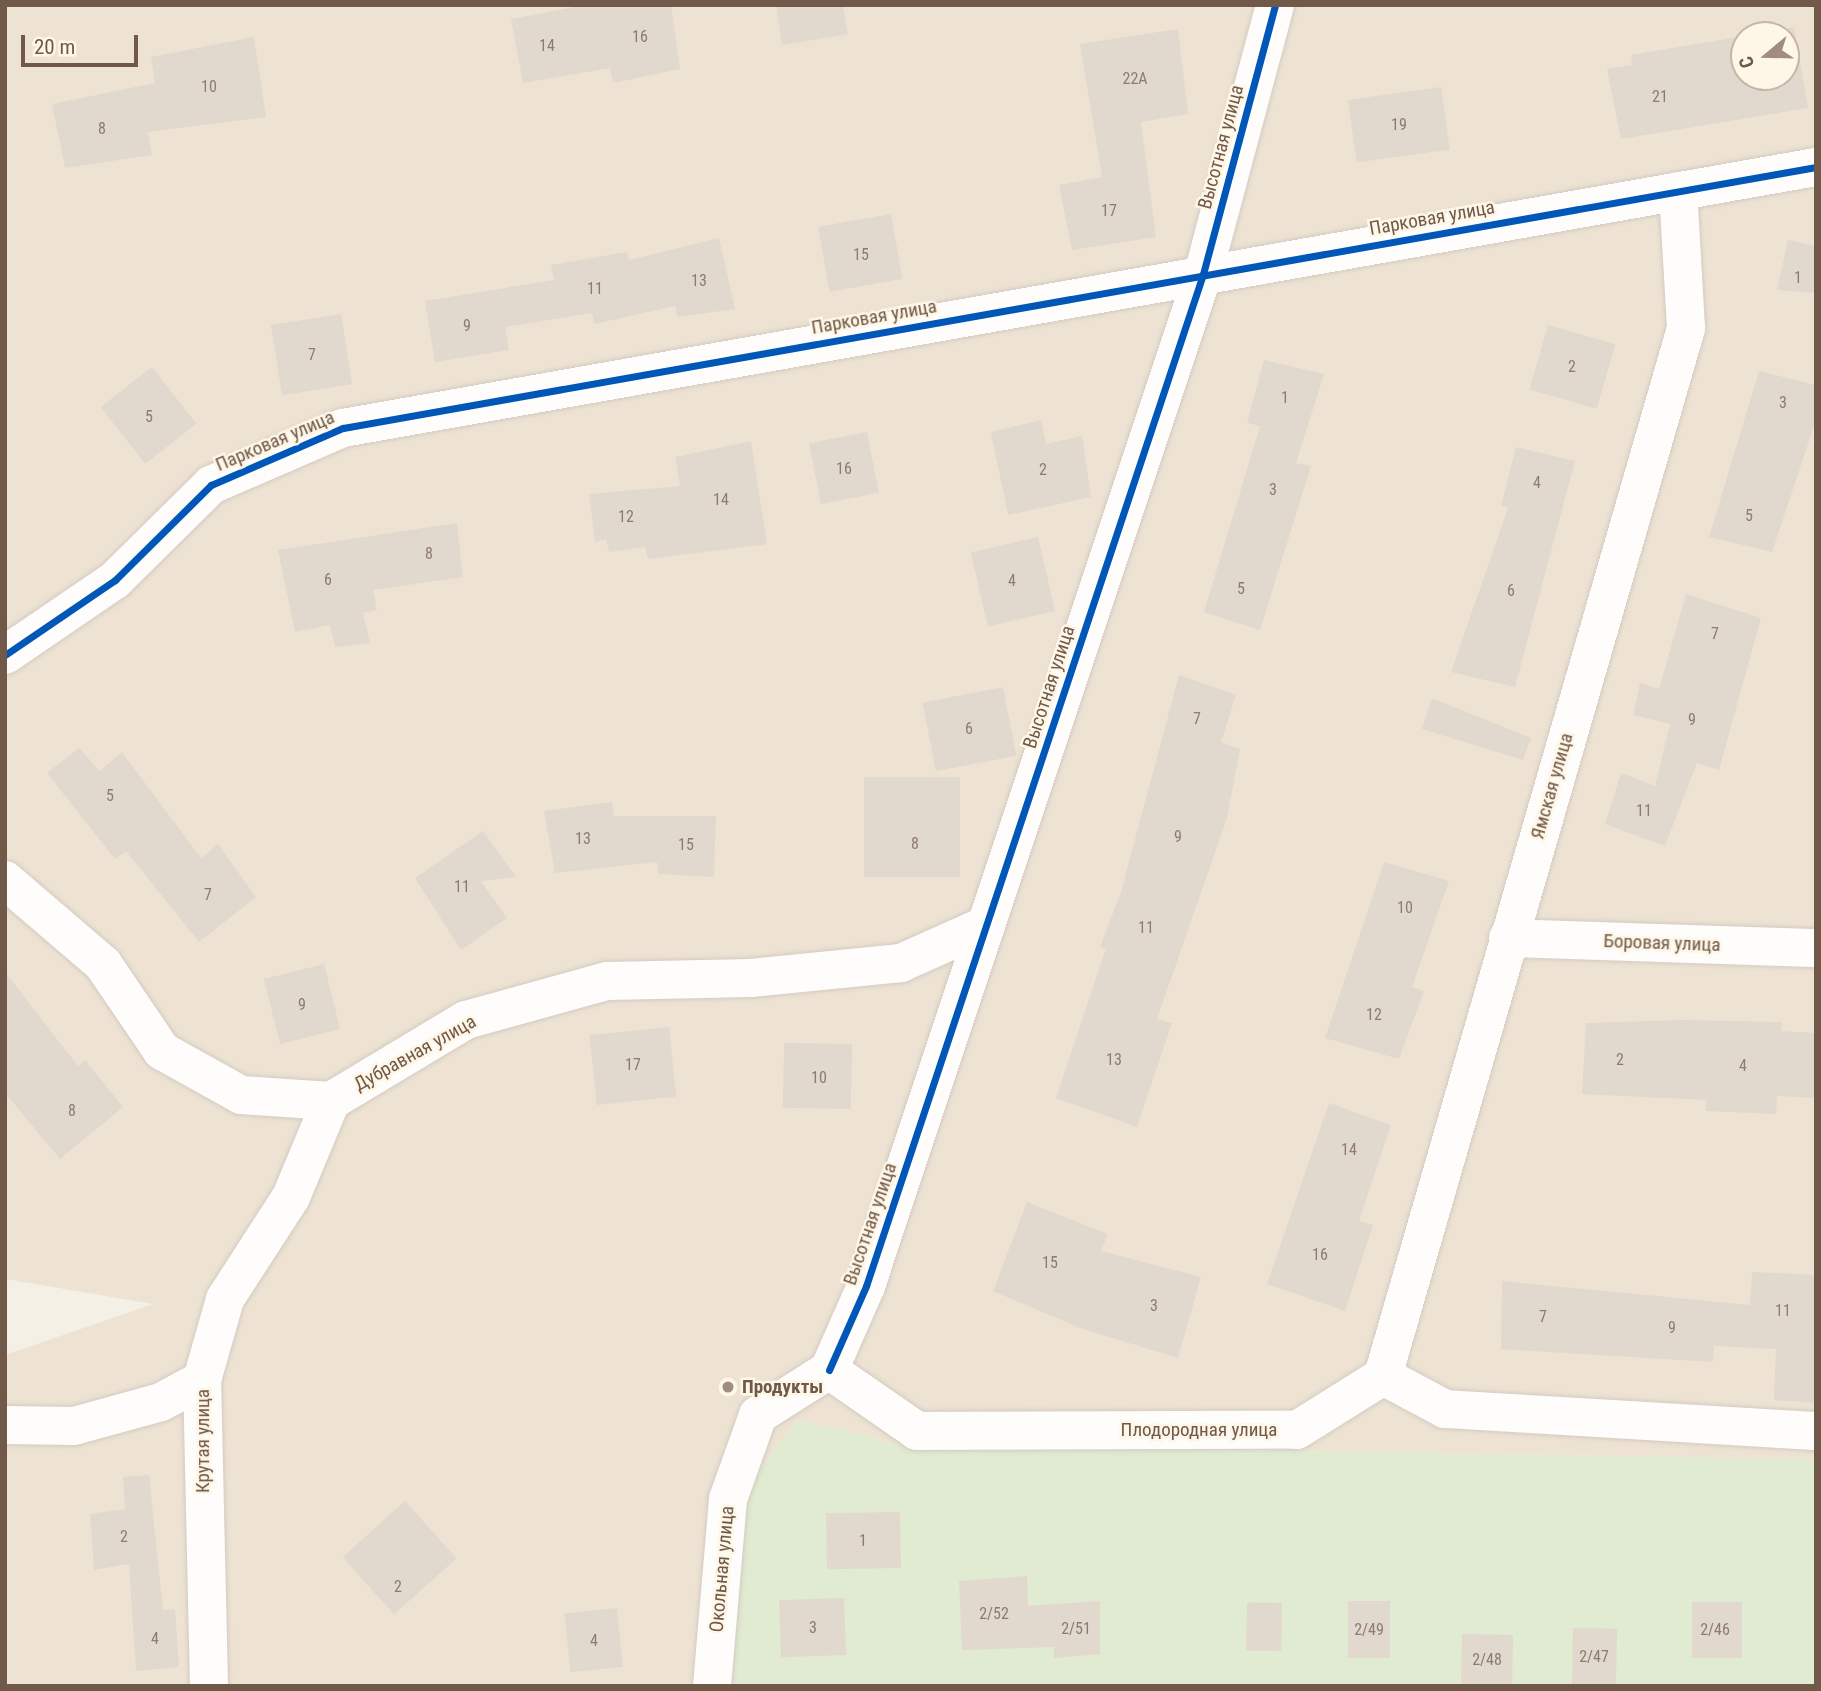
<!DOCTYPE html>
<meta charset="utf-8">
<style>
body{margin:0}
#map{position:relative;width:1821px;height:1691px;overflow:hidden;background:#f5f0e6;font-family:"Roboto Condensed",sans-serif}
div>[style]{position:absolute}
.residential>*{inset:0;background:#eee3d3}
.green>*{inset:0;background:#e0ebd1}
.building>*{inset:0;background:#e1d8ce;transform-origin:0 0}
.roads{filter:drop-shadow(0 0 2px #d3cbc2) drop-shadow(0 0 2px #d3cbc2)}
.minor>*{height:38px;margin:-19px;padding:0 19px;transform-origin:19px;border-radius:19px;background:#fefdfb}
.cycleway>*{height:7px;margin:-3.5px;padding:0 3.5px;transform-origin:3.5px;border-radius:3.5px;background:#0057b8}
.dots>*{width:19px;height:19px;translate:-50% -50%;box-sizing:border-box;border:4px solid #fef6e6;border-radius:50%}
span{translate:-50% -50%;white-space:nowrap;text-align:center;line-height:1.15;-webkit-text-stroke:5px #fef6e6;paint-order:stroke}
.number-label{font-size:16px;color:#8e7b6c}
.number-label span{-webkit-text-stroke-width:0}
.street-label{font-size:19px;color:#705949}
.poi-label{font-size:19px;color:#705949;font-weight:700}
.left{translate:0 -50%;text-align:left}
.frame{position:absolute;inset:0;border:7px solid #705949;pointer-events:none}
.north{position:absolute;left:1730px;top:21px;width:70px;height:70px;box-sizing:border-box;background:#fef6e6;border:2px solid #c5b7a7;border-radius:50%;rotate:251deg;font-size:19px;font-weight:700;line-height:28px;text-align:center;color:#705949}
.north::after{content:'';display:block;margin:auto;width:24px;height:32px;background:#9f8e80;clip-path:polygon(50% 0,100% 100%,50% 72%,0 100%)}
.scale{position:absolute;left:21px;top:35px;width:117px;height:32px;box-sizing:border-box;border:4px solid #705949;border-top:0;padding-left:9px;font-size:21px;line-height:24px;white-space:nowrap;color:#705949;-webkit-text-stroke:5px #fef6e6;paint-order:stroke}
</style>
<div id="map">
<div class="residential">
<div style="clip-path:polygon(evenodd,5px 5px,1816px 5px,1816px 1459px,902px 1445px,799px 1420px,741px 1493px,734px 1686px,5px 1686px,5px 1355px,153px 1304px,5px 1279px,5px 5px,1744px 35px,1786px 35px,1786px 77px,1744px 77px,1744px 35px)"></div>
</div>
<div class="green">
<div style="clip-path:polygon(799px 1420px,902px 1445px,1816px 1459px,1816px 1686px,734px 1686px,741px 1493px)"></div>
</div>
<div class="building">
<div style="clip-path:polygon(585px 5px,671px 5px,680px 69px,613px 83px,610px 68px,523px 83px,511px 19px)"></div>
<div style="clip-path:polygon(776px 5px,843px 5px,848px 34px,782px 45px)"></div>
<div style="clip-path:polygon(1794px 27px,1808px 108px,1621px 139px,1607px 69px,1632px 65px,1631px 55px,1744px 36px,1744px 77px,1786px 77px,1786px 35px,1747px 35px)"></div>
<div style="clip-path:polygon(1178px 29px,1188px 114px,1141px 122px,1156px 237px,1072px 250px,1059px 185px,1102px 177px,1080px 44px)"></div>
<div style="clip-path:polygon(254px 37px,266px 117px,148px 132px,152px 155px,65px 168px,52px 104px,155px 83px,151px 57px)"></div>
<div style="left:1441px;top:87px;width:63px;height:94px;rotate:82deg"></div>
<div style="left:891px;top:214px;width:66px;height:74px;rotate:80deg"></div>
<div style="clip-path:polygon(719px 238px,735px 309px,677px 317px,675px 306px,594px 324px,592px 313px,505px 327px,509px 350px,435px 362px,425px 301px,554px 280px,551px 265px,627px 252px,629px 260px)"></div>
<div style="clip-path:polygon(1788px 240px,1816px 246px,1816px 293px,1777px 290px)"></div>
<div style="left:341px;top:314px;width:71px;height:71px;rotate:81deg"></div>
<div style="left:1548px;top:325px;width:70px;height:67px;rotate:16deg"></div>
<div style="clip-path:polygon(1264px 360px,1324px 374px,1296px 463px,1311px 466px,1260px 630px,1204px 612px,1260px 426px,1247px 423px)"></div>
<div style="left:152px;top:367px;width:72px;height:65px;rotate:52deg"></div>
<div style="clip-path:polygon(1759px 371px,1816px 385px,1816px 420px,1772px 552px,1709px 537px)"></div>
<div style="clip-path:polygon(1041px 420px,1046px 444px,1082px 436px,1091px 497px,1008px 515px,991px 432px)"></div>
<div style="left:867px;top:432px;width:62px;height:59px;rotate:79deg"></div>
<div style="clip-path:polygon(751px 441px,767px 544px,648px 559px,645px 547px,609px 552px,606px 539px,595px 542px,589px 494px,680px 486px,675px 457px)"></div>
<div style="clip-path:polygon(1516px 447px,1575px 461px,1515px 687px,1451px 672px,1508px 508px,1501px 506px)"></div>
<div style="clip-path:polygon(457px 523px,463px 577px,373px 590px,377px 610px,363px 613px,370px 643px,335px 647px,330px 625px,295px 632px,278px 550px)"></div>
<div style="left:1038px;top:537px;width:76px;height:69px;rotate:77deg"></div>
<div style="clip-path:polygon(1686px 594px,1761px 618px,1719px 770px,1697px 763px,1665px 846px,1605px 824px,1621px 773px,1655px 786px,1670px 724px,1633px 715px,1640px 683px,1659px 689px)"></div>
<div style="clip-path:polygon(1179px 675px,1236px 695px,1221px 742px,1240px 749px,1227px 818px,1157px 1019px,1172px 1023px,1137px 1127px,1056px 1098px,1106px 948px,1100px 947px,1121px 892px)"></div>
<div style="left:1003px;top:687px;width:70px;height:82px;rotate:79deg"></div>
<div style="clip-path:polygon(1432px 698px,1531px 738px,1523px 760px,1422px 729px)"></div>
<div style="clip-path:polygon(79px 748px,100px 771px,122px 752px,201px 858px,218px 844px,256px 897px,199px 942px,126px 851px,115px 859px,47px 773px)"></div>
<div style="left:864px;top:777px;width:96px;height:100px"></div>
<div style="clip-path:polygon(612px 802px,614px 816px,716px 816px,714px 877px,658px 874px,657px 862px,555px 873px,544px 811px)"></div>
<div style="clip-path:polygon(483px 831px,516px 877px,481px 881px,507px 918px,461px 950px,415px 878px)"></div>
<div style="clip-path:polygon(1384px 862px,1449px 881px,1412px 987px,1424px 991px,1399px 1059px,1325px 1038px)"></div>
<div style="left:324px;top:964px;width:67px;height:62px;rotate:76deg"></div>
<div style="clip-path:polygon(5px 972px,78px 1066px,85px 1060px,123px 1107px,60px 1159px,5px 1093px)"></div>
<div style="clip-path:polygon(1682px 1020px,1782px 1022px,1781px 1031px,1816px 1033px,1816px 1098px,1777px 1096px,1776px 1114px,1706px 1111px,1706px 1100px,1582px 1094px,1586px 1023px)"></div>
<div style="left:669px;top:1027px;width:70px;height:80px;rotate:84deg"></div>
<div style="left:852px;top:1044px;width:65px;height:68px;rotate:91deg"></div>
<div style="clip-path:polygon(1329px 1103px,1391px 1125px,1359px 1221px,1373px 1225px,1345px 1311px,1267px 1284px)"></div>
<div style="clip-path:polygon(1027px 1202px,1108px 1234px,1101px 1251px,1201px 1277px,1178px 1358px,1080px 1328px,993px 1291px)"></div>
<div style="clip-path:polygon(1752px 1272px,1816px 1275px,1816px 1403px,1774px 1400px,1776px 1349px,1714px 1346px,1713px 1362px,1501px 1349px,1502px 1281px,1750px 1305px)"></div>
<div style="clip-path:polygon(149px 1475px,163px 1610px,175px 1609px,179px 1667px,136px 1671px,129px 1564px,94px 1570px,90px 1514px,125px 1509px,123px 1477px)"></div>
<div style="left:405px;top:1501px;width:77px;height:84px;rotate:48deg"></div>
<div style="left:900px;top:1512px;width:56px;height:74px;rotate:89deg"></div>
<div style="clip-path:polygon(1027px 1576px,1028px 1606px,1100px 1601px,1100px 1654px,1054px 1658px,1054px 1647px,962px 1650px,959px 1581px)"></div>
<div style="left:844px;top:1598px;width:57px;height:65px;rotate:88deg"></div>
<div style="left:1390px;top:1601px;width:57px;height:42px;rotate:90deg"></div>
<div style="left:1692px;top:1602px;width:50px;height:56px"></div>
<div style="left:1282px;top:1603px;width:48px;height:35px;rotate:91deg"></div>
<div style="left:617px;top:1608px;width:59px;height:53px;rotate:84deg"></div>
<div style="left:1573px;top:1628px;width:44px;height:58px;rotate:1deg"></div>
<div style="left:1462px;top:1634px;width:51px;height:52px;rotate:1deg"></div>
</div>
<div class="roads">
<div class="minor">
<div style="left:5px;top:655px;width:133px;rotate:-34.3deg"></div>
<div style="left:115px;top:580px;width:135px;rotate:-44.7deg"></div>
<div style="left:211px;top:485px;width:144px;rotate:-23.4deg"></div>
<div style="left:343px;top:428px;width:1496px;rotate:-10.05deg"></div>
<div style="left:5px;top:880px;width:129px;rotate:40.6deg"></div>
<div style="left:103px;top:964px;width:105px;rotate:55.9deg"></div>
<div style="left:162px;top:1051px;width:90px;rotate:29.1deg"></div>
<div style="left:241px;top:1095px;width:90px;rotate:3.8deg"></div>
<div style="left:331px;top:1101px;width:157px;rotate:-31deg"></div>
<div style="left:466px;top:1020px;width:146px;rotate:-15.5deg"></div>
<div style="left:607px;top:981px;width:144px;rotate:-1.2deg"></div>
<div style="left:751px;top:978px;width:151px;rotate:-5.7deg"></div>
<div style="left:901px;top:963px;width:93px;rotate:-24.1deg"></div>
<div style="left:1508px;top:938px;width:308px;rotate:1.9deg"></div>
<div style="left:829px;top:1370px;width:92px;rotate:-66.2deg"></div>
<div style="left:866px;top:1286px;width:1067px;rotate:-71.58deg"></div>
<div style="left:1203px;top:274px;width:278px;rotate:-75deg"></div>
<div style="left:829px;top:1370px;width:107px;rotate:34.7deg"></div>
<div style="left:917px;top:1431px;width:380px;rotate:-0.2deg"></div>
<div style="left:1297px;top:1430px;width:102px;rotate:-32.1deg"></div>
<div style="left:1383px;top:1376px;width:70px;rotate:28deg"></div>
<div style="left:1445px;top:1409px;width:372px;rotate:3.4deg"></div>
<div style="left:1383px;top:1376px;width:1091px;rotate:-73.87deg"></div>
<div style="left:1686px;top:328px;width:137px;rotate:-93.3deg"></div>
<div style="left:5px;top:1425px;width:69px;rotate:0.8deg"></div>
<div style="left:74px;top:1426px;width:90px;rotate:-15.4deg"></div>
<div style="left:161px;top:1402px;width:47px;rotate:-28.2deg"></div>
<div style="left:209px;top:1686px;width:306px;rotate:-91.3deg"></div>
<div style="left:202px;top:1380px;width:84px;rotate:-74.1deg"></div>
<div style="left:225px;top:1299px;width:121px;rotate:-57.1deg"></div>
<div style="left:291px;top:1197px;width:104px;rotate:-67.4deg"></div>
<div style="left:712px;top:1686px;width:188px;rotate:-85.1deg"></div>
<div style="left:728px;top:1499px;width:89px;rotate:-70.3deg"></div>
<div style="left:758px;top:1415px;width:84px;rotate:-32.4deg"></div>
</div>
</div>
<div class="cycleway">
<div style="left:5px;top:655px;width:133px;rotate:-34.3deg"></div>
<div style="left:115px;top:580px;width:135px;rotate:-44.7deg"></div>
<div style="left:211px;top:485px;width:144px;rotate:-23.4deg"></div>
<div style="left:343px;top:428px;width:1496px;rotate:-10.05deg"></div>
<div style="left:829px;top:1370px;width:92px;rotate:-66.2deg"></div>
<div style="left:866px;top:1286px;width:1067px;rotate:-71.58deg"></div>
<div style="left:1203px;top:274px;width:278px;rotate:-75deg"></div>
</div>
<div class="dots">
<div style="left:728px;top:1387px;background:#9f8e80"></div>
</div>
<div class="number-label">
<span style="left:640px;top:37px">16</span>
<span style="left:547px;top:46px">14</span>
<span style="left:1135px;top:79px">22А</span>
<span style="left:209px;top:87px">10</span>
<span style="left:1660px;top:97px">21</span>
<span style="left:1399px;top:125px">19</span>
<span style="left:102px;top:129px">8</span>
<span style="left:1109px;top:211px">17</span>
<span style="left:861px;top:255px">15</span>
<span style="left:1798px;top:278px">1</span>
<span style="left:699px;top:281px">13</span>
<span style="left:595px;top:289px">11</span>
<span style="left:467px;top:326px">9</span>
<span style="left:312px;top:355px">7</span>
<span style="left:1572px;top:367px">2</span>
<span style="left:1285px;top:398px">1</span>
<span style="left:1783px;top:403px">3</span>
<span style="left:149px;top:417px">5</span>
<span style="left:844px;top:469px">16</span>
<span style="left:1043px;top:470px">2</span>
<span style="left:1537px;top:483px">4</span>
<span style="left:1273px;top:490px">3</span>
<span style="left:721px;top:500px">14</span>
<span style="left:1749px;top:516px">5</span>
<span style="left:626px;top:517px">12</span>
<span style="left:429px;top:554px">8</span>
<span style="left:328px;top:580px">6</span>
<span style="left:1012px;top:581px">4</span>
<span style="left:1241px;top:589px">5</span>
<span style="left:1511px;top:591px">6</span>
<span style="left:1715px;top:634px">7</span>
<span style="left:1197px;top:719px">7</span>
<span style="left:1692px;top:720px">9</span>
<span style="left:969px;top:729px">6</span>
<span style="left:110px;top:796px">5</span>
<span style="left:1644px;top:811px">11</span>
<span style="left:1178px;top:837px">9</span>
<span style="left:583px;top:839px">13</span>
<span style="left:915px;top:844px">8</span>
<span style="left:686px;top:845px">15</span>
<span style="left:462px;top:887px">11</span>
<span style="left:208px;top:895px">7</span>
<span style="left:1405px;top:908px">10</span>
<span style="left:1146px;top:928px">11</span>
<span style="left:302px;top:1005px">9</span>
<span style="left:1374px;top:1015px">12</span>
<span style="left:1114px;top:1060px">13</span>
<span style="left:1620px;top:1060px">2</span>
<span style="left:633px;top:1065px">17</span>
<span style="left:1743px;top:1066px">4</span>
<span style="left:819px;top:1078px">10</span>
<span style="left:72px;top:1111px">8</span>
<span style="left:1349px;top:1150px">14</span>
<span style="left:1320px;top:1255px">16</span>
<span style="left:1050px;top:1263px">15</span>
<span style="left:1154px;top:1306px">3</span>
<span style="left:1783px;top:1311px">11</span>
<span style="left:1543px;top:1317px">7</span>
<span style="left:1672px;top:1328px">9</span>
<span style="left:124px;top:1537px">2</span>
<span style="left:863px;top:1541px">1</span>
<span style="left:398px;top:1587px">2</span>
<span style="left:994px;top:1614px">2/52</span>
<span style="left:813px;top:1628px">3</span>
<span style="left:1076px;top:1629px">2/51</span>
<span style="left:1369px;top:1630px">2/49</span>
<span style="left:1715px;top:1630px">2/46</span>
<span style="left:155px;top:1639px">4</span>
<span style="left:594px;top:1641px">4</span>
<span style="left:1594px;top:1657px">2/47</span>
<span style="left:1487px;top:1660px">2/48</span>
</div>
<div class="street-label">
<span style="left:1221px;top:147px;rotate:-75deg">Высотная улица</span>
<span style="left:1432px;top:218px;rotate:-10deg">Парковая улица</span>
<span style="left:874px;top:317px;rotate:-10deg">Парковая улица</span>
<span style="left:275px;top:441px;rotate:-23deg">Парковая улица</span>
<span style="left:1049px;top:687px;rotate:-72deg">Высотная улица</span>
<span style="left:1552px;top:786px;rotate:-74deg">Ямская улица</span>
<span style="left:1662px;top:943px;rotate:2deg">Боровая улица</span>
<span style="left:415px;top:1053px;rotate:-29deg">Дубравная улица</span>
<span style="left:870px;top:1224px;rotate:-71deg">Высотная улица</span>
<span style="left:1199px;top:1430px">Плодородная улица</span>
<span style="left:203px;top:1441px;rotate:-90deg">Крутая улица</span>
<span style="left:722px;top:1569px;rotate:-85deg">Окольная улица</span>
</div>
<div class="poi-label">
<span class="left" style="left:742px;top:1387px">Продукты</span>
</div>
<div class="frame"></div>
<div class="north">С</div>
<div class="scale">20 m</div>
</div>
